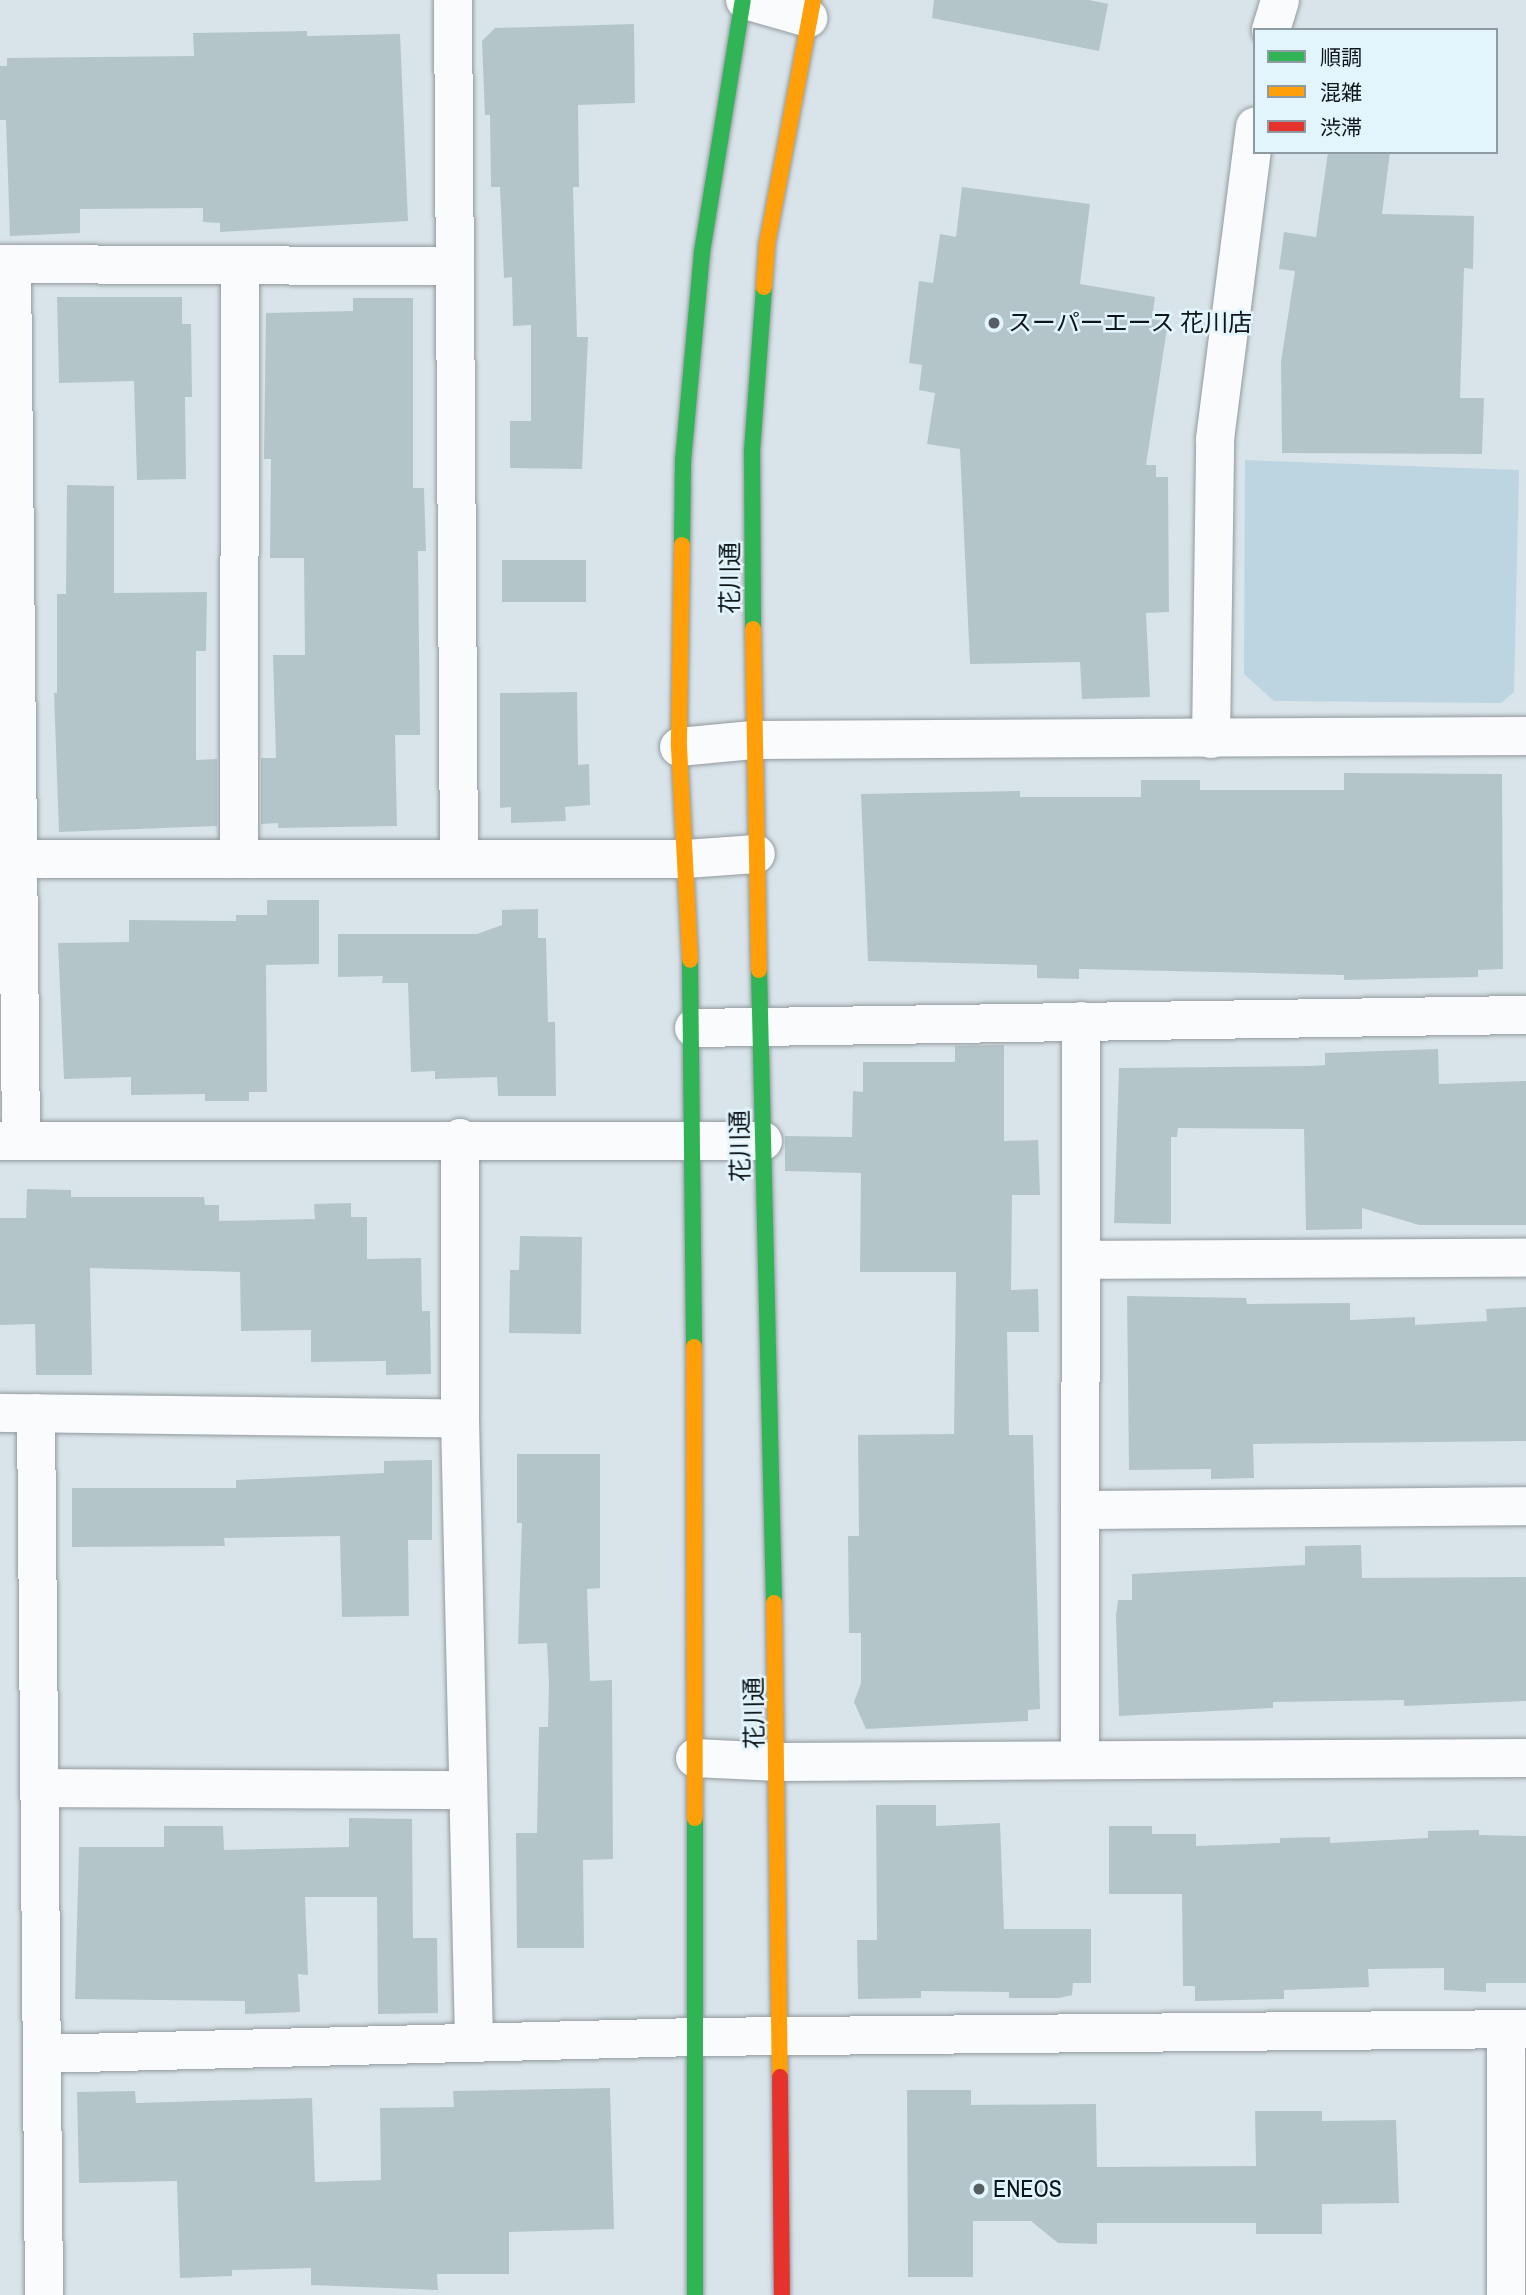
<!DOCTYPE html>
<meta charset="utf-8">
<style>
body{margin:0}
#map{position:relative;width:1526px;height:2295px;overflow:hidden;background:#d9e4ea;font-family:"Archivo Narrow","Noto Sans JP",sans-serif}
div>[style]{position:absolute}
.green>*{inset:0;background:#bcd5e1}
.building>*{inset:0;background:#b4c5c9;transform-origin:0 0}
.roads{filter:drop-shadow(0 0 2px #929a9f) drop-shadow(0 0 2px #929a9f)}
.street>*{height:38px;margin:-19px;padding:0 19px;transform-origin:19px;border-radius:19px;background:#f9fbfc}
.fast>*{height:16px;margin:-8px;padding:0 8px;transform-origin:8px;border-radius:8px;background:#30b455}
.slow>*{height:16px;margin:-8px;padding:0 8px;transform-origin:8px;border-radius:8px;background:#ff9f0a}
.jam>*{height:16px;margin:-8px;padding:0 8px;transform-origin:8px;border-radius:8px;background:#e5322d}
.dots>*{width:19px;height:19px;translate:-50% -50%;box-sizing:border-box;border:4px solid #e2f4fc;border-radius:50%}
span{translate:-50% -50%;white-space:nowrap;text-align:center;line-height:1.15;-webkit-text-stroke:5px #e2f4fc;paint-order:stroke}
.poi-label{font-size:24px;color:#0f161a}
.left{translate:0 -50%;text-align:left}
.street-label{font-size:24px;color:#0f161a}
.legend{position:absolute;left:1253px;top:28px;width:245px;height:126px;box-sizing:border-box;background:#e2f4fc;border:2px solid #8e9ba2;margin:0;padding:9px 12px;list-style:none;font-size:21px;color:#0f161a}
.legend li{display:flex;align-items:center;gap:14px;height:35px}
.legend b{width:35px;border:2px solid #8e9ba2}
</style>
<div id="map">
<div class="green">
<div style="clip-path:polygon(1245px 460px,1519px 470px,1514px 692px,1501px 703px,1274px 701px,1244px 674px)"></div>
</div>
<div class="building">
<div style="clip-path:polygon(934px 0,1089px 0,1108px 4px,1099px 51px,932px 18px)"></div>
<div style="clip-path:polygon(634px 24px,635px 103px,578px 105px,579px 187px,573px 187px,577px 337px,588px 337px,582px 469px,510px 468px,510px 421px,531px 421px,531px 325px,513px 326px,512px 277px,504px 278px,500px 187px,491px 187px,490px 115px,485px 115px,482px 41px,495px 28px)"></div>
<div style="clip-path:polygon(307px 31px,307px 36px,400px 34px,408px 221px,220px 232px,220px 223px,203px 222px,203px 208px,80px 209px,80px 233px,10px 236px,6px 120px,0 120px,0 66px,7px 66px,7px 58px,194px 56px,193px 33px)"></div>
<div style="clip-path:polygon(1328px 152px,1390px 152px,1382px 214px,1474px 216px,1473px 269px,1464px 268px,1460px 398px,1484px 398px,1482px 454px,1282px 453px,1281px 362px,1295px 271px,1279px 269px,1284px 232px,1316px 237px)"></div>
<div style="clip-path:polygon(962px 187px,1090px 204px,1080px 284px,1155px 297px,1152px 319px,1168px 322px,1146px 465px,1156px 465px,1156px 477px,1168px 477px,1169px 612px,1146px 613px,1150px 697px,1082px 699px,1080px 662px,970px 664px,960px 449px,927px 444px,935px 393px,919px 390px,922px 365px,909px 363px,919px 281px,933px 283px,940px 234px,956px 237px)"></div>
<div style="clip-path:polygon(57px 297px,182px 297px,182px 324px,191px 324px,192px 397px,185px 397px,186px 479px,137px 480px,134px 381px,59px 383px)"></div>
<div style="clip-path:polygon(353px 298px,413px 298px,413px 488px,424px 488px,426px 551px,418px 551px,420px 735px,395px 735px,397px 826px,278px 828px,278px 823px,261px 824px,261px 758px,276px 758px,273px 655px,305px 655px,304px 558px,270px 558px,271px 459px,264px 459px,266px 313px,353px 311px)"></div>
<div style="clip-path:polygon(67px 485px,114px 486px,114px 593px,207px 592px,206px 651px,196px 651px,196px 760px,217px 759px,217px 826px,59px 832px,54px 693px,57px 693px,57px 594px,66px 594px)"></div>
<div style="left:586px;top:560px;width:42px;height:84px;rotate:90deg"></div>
<div style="clip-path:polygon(577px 692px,578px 765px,589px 764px,590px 805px,565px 807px,566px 821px,511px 823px,511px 807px,500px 808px,500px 693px)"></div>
<div style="clip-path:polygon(1344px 773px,1502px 774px,1503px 969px,1478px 970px,1478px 977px,1344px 980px,1344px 975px,1079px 969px,1079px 979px,1037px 978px,1037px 965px,868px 961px,861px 794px,1020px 791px,1020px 797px,1141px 797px,1141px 780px,1200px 780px,1200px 790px,1344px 790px)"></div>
<div style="clip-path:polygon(267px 900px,319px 900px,319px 964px,266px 965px,267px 1092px,249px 1092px,249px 1101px,205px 1101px,205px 1094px,131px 1095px,131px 1077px,64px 1079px,58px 943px,129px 942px,129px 920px,236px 921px,236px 915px,267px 915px)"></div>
<div style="clip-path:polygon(538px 909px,538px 938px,546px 938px,548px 1022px,555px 1022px,556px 1096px,498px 1096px,497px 1077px,435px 1079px,435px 1071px,411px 1072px,408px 983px,382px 983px,383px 976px,338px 977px,338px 934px,477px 934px,502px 925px,502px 910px)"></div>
<div style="clip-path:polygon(1004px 1045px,1004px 1141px,1038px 1140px,1040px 1195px,1012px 1195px,1011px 1290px,1038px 1289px,1039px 1332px,1007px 1332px,1009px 1435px,1033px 1435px,1040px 1709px,1028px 1710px,1028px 1721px,866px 1729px,854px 1702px,861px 1683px,861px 1633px,849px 1633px,848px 1536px,859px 1536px,858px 1435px,954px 1434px,956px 1272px,860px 1272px,861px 1173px,785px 1171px,785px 1136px,852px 1137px,853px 1091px,863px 1092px,863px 1062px,955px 1062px,955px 1046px)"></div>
<div style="clip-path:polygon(1438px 1049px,1439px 1084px,1526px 1081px,1526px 1225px,1419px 1225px,1362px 1208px,1362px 1229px,1306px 1230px,1304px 1129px,1178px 1128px,1177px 1137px,1171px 1137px,1171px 1224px,1114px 1223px,1119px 1068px,1311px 1066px,1325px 1065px,1325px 1053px)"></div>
<div style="clip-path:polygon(27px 1189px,71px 1190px,71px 1197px,204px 1197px,205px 1205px,219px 1205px,219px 1221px,315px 1219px,314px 1204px,351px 1203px,351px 1217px,367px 1217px,367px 1259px,421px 1258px,422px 1311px,430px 1311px,431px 1374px,386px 1375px,386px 1361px,311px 1362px,311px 1330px,241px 1331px,240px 1272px,90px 1268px,92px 1375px,36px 1375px,35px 1324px,0 1325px,0 1218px,26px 1218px)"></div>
<div style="clip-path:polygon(520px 1236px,582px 1237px,581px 1334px,509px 1333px,510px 1270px,519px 1270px)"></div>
<div style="clip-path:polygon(1127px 1296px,1246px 1298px,1247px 1304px,1350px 1303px,1350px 1320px,1415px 1317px,1415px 1325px,1487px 1321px,1486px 1309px,1526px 1307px,1526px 1441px,1253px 1444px,1254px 1478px,1211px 1479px,1211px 1469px,1129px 1470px)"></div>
<div style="clip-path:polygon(517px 1454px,600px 1454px,600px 1588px,587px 1589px,590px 1681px,612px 1680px,613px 1859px,583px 1860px,584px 1948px,517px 1948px,516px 1833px,537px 1833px,539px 1727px,548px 1727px,549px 1684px,547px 1643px,518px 1644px,522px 1523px,517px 1523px)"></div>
<div style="clip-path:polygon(432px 1460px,432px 1540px,408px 1540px,409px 1616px,342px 1617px,340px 1536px,224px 1538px,225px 1546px,72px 1547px,72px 1488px,236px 1488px,236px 1480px,384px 1473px,384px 1461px)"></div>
<div style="clip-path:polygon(1361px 1545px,1362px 1578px,1526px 1577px,1526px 1701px,1404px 1706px,1404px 1700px,1273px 1702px,1273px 1708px,1119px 1716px,1116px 1616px,1118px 1600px,1132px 1600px,1132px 1574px,1305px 1565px,1305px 1546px)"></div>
<div style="clip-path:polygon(876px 1805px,936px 1805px,936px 1826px,1000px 1823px,1004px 1929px,1091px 1929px,1091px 1983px,1073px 1983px,1072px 1995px,1059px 1998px,1009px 1998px,1009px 1992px,921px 1991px,921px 1998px,858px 1999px,857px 1940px,877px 1940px)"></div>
<div style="clip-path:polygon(349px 1818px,412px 1819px,413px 1938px,437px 1938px,438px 2013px,378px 2014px,377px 1897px,305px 1897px,308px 1975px,298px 1974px,300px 2012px,245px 2014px,245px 2001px,75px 1999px,79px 1847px,164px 1847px,164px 1826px,223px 1826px,224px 1850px,349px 1847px)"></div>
<div style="clip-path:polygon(1109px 1826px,1152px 1826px,1152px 1834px,1196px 1834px,1196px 1846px,1280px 1843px,1280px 1838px,1330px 1837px,1330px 1843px,1428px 1838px,1428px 1831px,1479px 1830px,1479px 1835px,1526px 1836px,1526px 1983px,1486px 1983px,1486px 1992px,1444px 1990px,1444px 1968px,1368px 1969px,1369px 1987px,1284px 1990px,1284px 1999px,1195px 2001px,1195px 1986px,1183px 1986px,1182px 1894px,1109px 1894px)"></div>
<div style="clip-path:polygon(610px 2088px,614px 2229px,509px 2232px,509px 2274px,437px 2274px,438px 2290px,311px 2285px,311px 2268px,232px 2270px,232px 2276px,180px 2278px,177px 2181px,79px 2183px,77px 2092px,135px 2091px,136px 2103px,312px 2098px,315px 2182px,381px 2180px,380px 2108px,454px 2107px,453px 2091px)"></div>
<div style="clip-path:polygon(907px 2090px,971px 2090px,971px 2105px,1096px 2104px,1097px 2167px,1256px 2166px,1255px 2111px,1322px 2111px,1322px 2121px,1396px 2120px,1399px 2203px,1322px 2204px,1322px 2234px,1256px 2234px,1256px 2223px,1097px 2223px,1097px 2244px,1058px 2243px,1031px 2221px,973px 2221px,973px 2277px,908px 2277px)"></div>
</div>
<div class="roads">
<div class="street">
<div style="left:453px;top:0;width:859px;rotate:89.6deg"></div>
<div style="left:745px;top:0;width:66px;rotate:15.9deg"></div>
<div style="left:1271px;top:30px;width:31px;rotate:-73deg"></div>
<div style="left:0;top:264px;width:455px;rotate:0.3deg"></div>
<div style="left:12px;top:264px;width:877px;rotate:89.41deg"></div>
<div style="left:1211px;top:739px;width:300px;rotate:-89.2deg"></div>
<div style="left:1215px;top:439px;width:315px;rotate:-82.7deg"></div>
<div style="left:679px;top:747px;width:74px;rotate:-5.4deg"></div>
<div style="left:753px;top:740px;width:773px;rotate:-0.3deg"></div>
<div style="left:18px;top:859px;width:668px"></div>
<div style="left:686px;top:859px;width:70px;rotate:-4.1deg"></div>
<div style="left:239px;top:859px;width:594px;rotate:-89.9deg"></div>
<div style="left:694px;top:1028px;width:832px;rotate:-0.9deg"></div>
<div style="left:460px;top:1138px;width:281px;rotate:90deg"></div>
<div style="left:460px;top:1419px;width:624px;rotate:88.71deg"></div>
<div style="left:0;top:1141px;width:763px"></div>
<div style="left:1081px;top:1260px;width:445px;rotate:-0.3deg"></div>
<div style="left:0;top:1413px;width:460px;rotate:0.7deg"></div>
<div style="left:36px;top:1413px;width:882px;rotate:89.48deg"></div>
<div style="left:1080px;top:1510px;width:446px;rotate:-0.5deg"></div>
<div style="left:695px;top:1758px;width:83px;rotate:2.8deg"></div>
<div style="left:778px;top:1762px;width:748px;rotate:-0.31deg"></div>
<div style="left:1080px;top:1760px;width:739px;rotate:-89.92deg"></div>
<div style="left:40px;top:1788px;width:428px;rotate:0.3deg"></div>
<div style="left:1506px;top:2029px;width:266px;rotate:90deg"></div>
<div style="left:42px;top:2054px;width:653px;rotate:-1.49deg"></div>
<div style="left:695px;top:2037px;width:831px;rotate:-0.55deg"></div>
</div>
<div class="fast">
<div style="left:682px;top:545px;width:84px;rotate:-89.3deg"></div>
<div style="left:683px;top:461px;width:210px;rotate:-84.8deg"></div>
<div style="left:702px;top:252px;width:255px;rotate:-80.8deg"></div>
<div style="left:753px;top:629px;width:178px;rotate:-90.3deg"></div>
<div style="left:752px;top:451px;width:164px;rotate:-85.8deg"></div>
<div style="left:690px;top:960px;width:387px;rotate:89.4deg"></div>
<div style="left:759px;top:970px;width:633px;rotate:88.64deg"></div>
<div style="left:695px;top:1818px;width:477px;rotate:90deg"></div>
</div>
<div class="slow">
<div style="left:764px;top:287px;width:43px;rotate:-86deg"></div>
<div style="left:767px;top:244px;width:248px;rotate:-79.3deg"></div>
<div style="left:682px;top:545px;width:202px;rotate:90.9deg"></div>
<div style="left:679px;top:747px;width:213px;rotate:87deg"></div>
<div style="left:753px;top:629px;width:341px;rotate:89deg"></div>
<div style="left:694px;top:1347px;width:471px;rotate:89.9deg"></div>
<div style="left:774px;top:1603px;width:474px;rotate:89.3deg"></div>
</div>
<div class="jam">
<div style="left:780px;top:2077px;width:218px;rotate:89.5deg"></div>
</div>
</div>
<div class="dots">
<div style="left:994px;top:323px;background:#565e63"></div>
<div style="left:979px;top:2189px;background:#565e63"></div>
</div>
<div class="poi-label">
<span class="left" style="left:1008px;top:323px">スーパーエース 花川店</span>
<span class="left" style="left:993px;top:2189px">ENEOS</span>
</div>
<div class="street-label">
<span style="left:730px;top:578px;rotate:-90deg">花川通</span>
<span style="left:740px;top:1146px;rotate:-91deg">花川通</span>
<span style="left:754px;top:1713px;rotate:-91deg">花川通</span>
</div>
<ul class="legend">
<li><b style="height:9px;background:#30b455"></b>順調</li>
<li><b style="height:9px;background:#ff9f0a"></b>混雑</li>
<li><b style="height:9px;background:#e5322d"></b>渋滞</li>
</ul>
</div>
